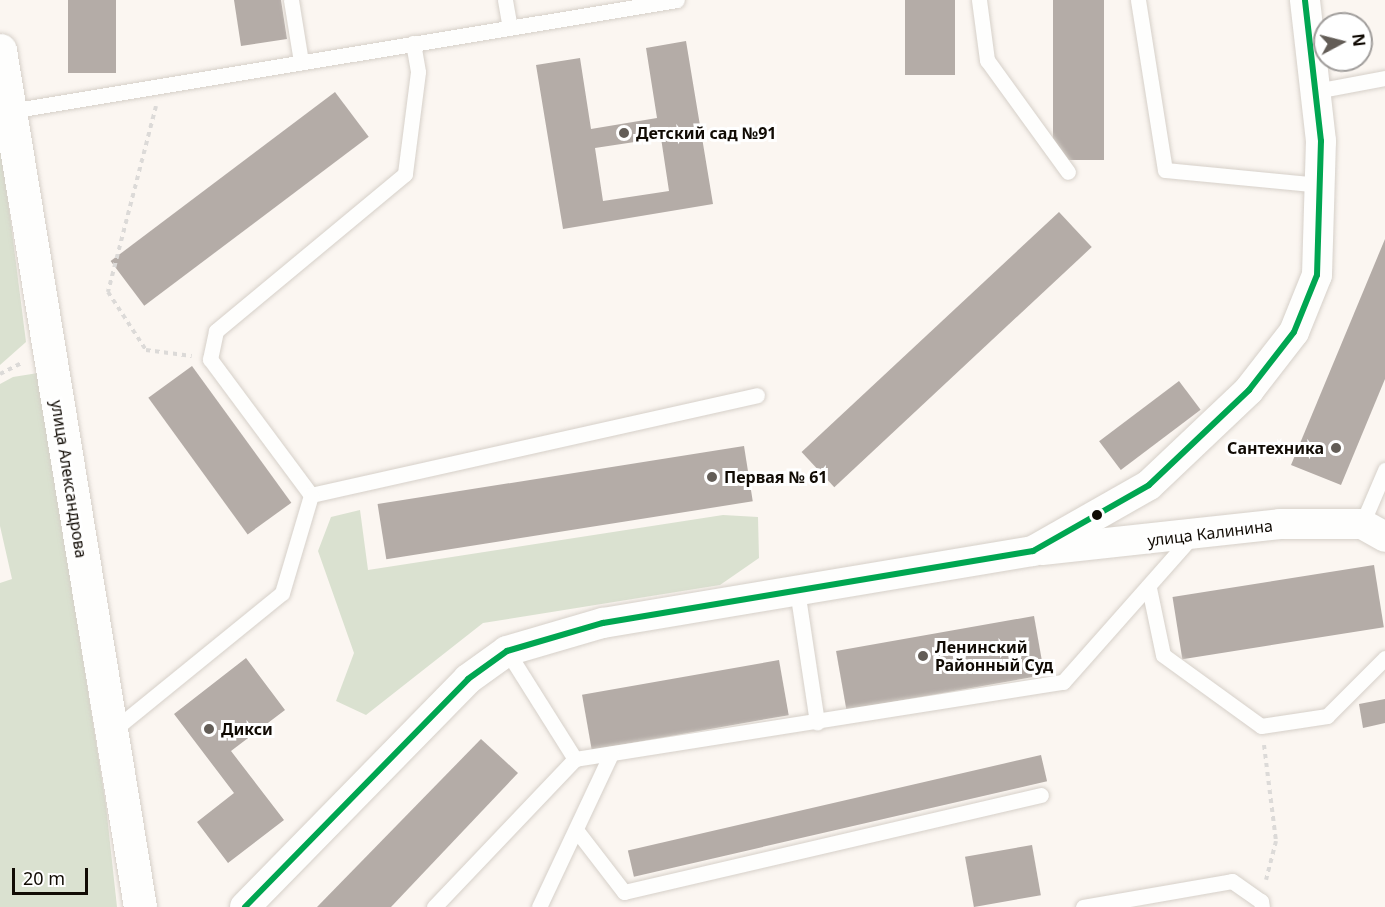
<!DOCTYPE html>
<meta charset="utf-8">
<style>
body{margin:0}
#map{position:relative;width:1385px;height:907px;overflow:hidden;background:#fbf6f1;font-family:"Noto Sans",sans-serif}
div>[style]{position:absolute}
.green>*{inset:0;background:#dae1d0}
.building>*{inset:0;background:#b4aca7;transform-origin:0 0}
.path>*{height:4px;margin-top:-2px;transform-origin:0;background:repeating-linear-gradient(90deg,#dcdad8 0 4.5px,transparent 0 9px)}
.roads{filter:drop-shadow(0 0 2px #d6d0c9) drop-shadow(0 0 2px #d6d0c9)}
.service>*{height:15px;margin:-7.5px;padding:0 7.5px;transform-origin:7.5px;border-radius:7.5px;background:#fefefd}
.minor>*{height:30px;margin:-15px;padding:0 15px;transform-origin:15px;border-radius:15px;background:#fefefd}
.tertiary>*{height:33px;margin:-16.5px;padding:0 16.5px;transform-origin:16.5px;border-radius:16.5px;background:#fefefd}
.bus-1>*{height:6px;margin:-3px;padding:0 3px;transform-origin:3px;border-radius:3px;background:#00a651}
.dots>*{width:16px;height:16px;translate:-50% -50%;box-sizing:border-box;border:3px solid #fff;border-radius:50%}
span{translate:-50% -50%;white-space:nowrap;text-align:center;line-height:1.15;-webkit-text-stroke:6px #fff;paint-order:stroke}
.poi-label{font-size:16px;color:#110b04;font-weight:700}
.left{translate:0 -50%;text-align:left}
.right{translate:-100% -50%;text-align:right}
.street-label{font-size:16px;color:#110b04}
.north{position:absolute;left:1313px;top:12px;width:60px;height:60px;box-sizing:border-box;background:#fff;border:2px solid #a09d9b;border-radius:50%;rotate:83deg;font-size:16px;font-weight:700;line-height:24px;text-align:center;color:#110b04}
.north::after{content:'';display:block;margin:auto;width:21px;height:27px;background:#635d57;clip-path:polygon(50% 0,100% 100%,50% 72%,0 100%)}
.scale{position:absolute;left:12px;top:868px;width:76px;height:27px;box-sizing:border-box;border:3px solid #110b04;border-top:0;padding-left:8px;font-size:18px;line-height:21px;white-space:nowrap;color:#110b04;-webkit-text-stroke:4px #fff;paint-order:stroke}
</style>
<div id="map">
<div class="green">
<div style="clip-path:polygon(0 137px,26px 342px,0 365px)"></div>
<div style="clip-path:polygon(38px 373px,106px 806px,117px 907px,0 907px,0 583px,12px 579px,0 526px,0 384px,13px 377px)"></div>
<div style="clip-path:polygon(360px 510px,368px 570px,723px 515px,758px 517px,759px 558px,720px 585px,483px 623px,366px 715px,336px 701px,354px 653px,318px 551px,331px 517px)"></div>
</div>
<div class="building">
<div style="left:68px;top:0;width:48px;height:73px"></div>
<div style="clip-path:polygon(234px 0,281px 0,287px 39px,241px 46px)"></div>
<div style="left:905px;top:0;width:50px;height:75px"></div>
<div style="left:1053px;top:0;width:51px;height:160px"></div>
<div style="clip-path:polygon(evenodd,686px 41px,713px 204px,563px 229px,536px 65px,580px 58px,591px 129px,657px 118px,646px 48px,686px 41px,661px 138px,669px 191px,603px 201px,595px 148px,661px 138px)"></div>
<div style="left:335px;top:92px;width:56px;height:281px;rotate:53deg"></div>
<div style="left:1059px;top:212px;width:48px;height:352px;rotate:47deg"></div>
<div style="clip-path:polygon(1385px 239px,1385px 379px,1341px 485px,1291px 465px)"></div>
<div style="left:192px;top:366px;width:169px;height:54px;rotate:54deg"></div>
<div style="left:1179px;top:381px;width:36px;height:100px;rotate:53deg"></div>
<div style="left:744px;top:446px;width:56px;height:371px;rotate:81deg"></div>
<div style="left:1374px;top:565px;width:63px;height:204px;rotate:81deg"></div>
<div style="left:1034px;top:616px;width:60px;height:201px;rotate:80deg"></div>
<div style="clip-path:polygon(246px 658px,285px 710px,231px 751px,284px 820px,228px 863px,197px 822px,234px 793px,174px 714px)"></div>
<div style="left:779px;top:660px;width:56px;height:200px;rotate:80deg"></div>
<div style="clip-path:polygon(1385px 699px,1385px 723px,1363px 728px,1359px 704px)"></div>
<div style="clip-path:polygon(481px 739px,518px 773px,391px 907px,317px 907px)"></div>
<div style="left:1041px;top:755px;width:27px;height:424px;rotate:77deg"></div>
<div style="left:1032px;top:845px;width:51px;height:68px;rotate:80deg"></div>
</div>
<div class="path">
<div style="left:156px;top:106px;width:192px;rotate:104.5deg"></div>
<div style="left:108px;top:292px;width:69px;rotate:56.8deg"></div>
<div style="left:146px;top:350px;width:46px;rotate:7.4deg"></div>
<div style="left:0;top:374px;width:25px;rotate:-27deg"></div>
<div style="left:1264px;top:745px;width:97px;rotate:82.9deg"></div>
<div style="left:1276px;top:841px;width:40px;rotate:104.4deg"></div>
</div>
<div class="roads">
<div class="service">
<div style="left:291px;top:0;width:63px;rotate:80.8deg"></div>
<div style="left:505px;top:0;width:27px;rotate:80deg"></div>
<div style="left:979px;top:0;width:61px;rotate:82.4deg"></div>
<div style="left:987px;top:60px;width:138px;rotate:54.1deg"></div>
<div style="left:1138px;top:0;width:172px;rotate:81deg"></div>
<div style="left:1165px;top:170px;width:158px;rotate:5.5deg"></div>
<div style="left:413px;top:43px;width:29px;rotate:80deg"></div>
<div style="left:418px;top:72px;width:103px;rotate:97.3deg"></div>
<div style="left:405px;top:174px;width:246px;rotate:140.3deg"></div>
<div style="left:216px;top:331px;width:29px;rotate:102deg"></div>
<div style="left:210px;top:359px;width:169px;rotate:53.4deg"></div>
<div style="left:311px;top:495px;width:457px;rotate:-12.6deg"></div>
<div style="left:1316px;top:91px;width:70px;rotate:-10.7deg"></div>
<div style="left:10px;top:111px;width:676px;rotate:-9.45deg"></div>
<div style="left:1362px;top:524px;width:59px;rotate:-66.9deg"></div>
<div style="left:1149px;top:588px;width:68px;rotate:78.2deg"></div>
<div style="left:1163px;top:655px;width:121px;rotate:35.9deg"></div>
<div style="left:1261px;top:726px;width:67px;rotate:-8.6deg"></div>
<div style="left:1327px;top:716px;width:82px;rotate:-45deg"></div>
<div style="left:797px;top:590px;width:134px;rotate:81.4deg"></div>
<div style="left:507px;top:651px;width:128px;rotate:57.8deg"></div>
<div style="left:111px;top:732px;width:220px;rotate:-39.1deg"></div>
<div style="left:282px;top:593px;width:102px;rotate:-73.5deg"></div>
<div style="left:577px;top:831px;width:77px;rotate:52.4deg"></div>
<div style="left:624px;top:892px;width:428px;rotate:-13.1deg"></div>
<div style="left:434px;top:907px;width:204px;rotate:-46.4deg"></div>
<div style="left:575px;top:759px;width:494px;rotate:-9deg"></div>
<div style="left:1063px;top:682px;width:196px;rotate:-48.5deg"></div>
<div style="left:539px;top:907px;width:169px;rotate:-64.8deg"></div>
<div style="left:1083px;top:907px;width:151px;rotate:-9.9deg"></div>
<div style="left:1232px;top:881px;width:35px;rotate:35deg"></div>
<div style="left:1261px;top:901px;width:6px;rotate:81deg"></div>
</div>
<div class="minor">
<div style="left:1042px;top:550px;width:239px;rotate:-6.2deg"></div>
<div style="left:1280px;top:524px;width:82px"></div>
<div style="left:1362px;top:524px;width:26px;rotate:29deg"></div>
<div style="left:245px;top:907px;width:319px;rotate:-45.6deg"></div>
<div style="left:468px;top:679px;width:48px;rotate:-35.7deg"></div>
<div style="left:507px;top:651px;width:100px;rotate:-16.3deg"></div>
<div style="left:603px;top:623px;width:436px;rotate:-9.5deg"></div>
<div style="left:1033px;top:551px;width:133px;rotate:-29.6deg"></div>
<div style="left:1149px;top:485px;width:138px;rotate:-43.5deg"></div>
<div style="left:1249px;top:390px;width:73px;rotate:-52.2deg"></div>
<div style="left:1294px;top:332px;width:61px;rotate:-68deg"></div>
<div style="left:1317px;top:275px;width:134px;rotate:-88.3deg"></div>
<div style="left:1321px;top:141px;width:142px;rotate:-96.5deg"></div>
</div>
<div class="tertiary">
<div style="left:0;top:50px;width:868px;rotate:80.72deg"></div>
</div>
</div>
<div class="bus-1">
<div style="left:245px;top:907px;width:319px;rotate:-45.6deg"></div>
<div style="left:468px;top:679px;width:48px;rotate:-35.7deg"></div>
<div style="left:507px;top:651px;width:100px;rotate:-16.3deg"></div>
<div style="left:603px;top:623px;width:436px;rotate:-9.5deg"></div>
<div style="left:1033px;top:551px;width:133px;rotate:-29.6deg"></div>
<div style="left:1149px;top:485px;width:138px;rotate:-43.5deg"></div>
<div style="left:1249px;top:390px;width:73px;rotate:-52.2deg"></div>
<div style="left:1294px;top:332px;width:61px;rotate:-68deg"></div>
<div style="left:1317px;top:275px;width:134px;rotate:-88.3deg"></div>
<div style="left:1321px;top:141px;width:142px;rotate:-96.5deg"></div>
</div>
<div class="dots">
<div style="left:624px;top:133px;background:#635d57"></div>
<div style="left:1336px;top:448px;background:#635d57"></div>
<div style="left:712px;top:477px;background:#635d57"></div>
<div style="left:1097px;top:515px;background:#110b04"></div>
<div style="left:923px;top:656px;background:#635d57"></div>
<div style="left:209px;top:729px;background:#635d57"></div>
</div>
<div class="poi-label">
<span class="left" style="left:636px;top:133px">Детский сад №91</span>
<span class="right" style="left:1324px;top:448px">Сантехника</span>
<span class="left" style="left:724px;top:477px">Первая № 61</span>
<span class="left" style="left:935px;top:656px">Ленинский<br>Районный Суд</span>
<span class="left" style="left:221px;top:729px">Дикси</span>
</div>
<div class="street-label">
<span style="left:69px;top:479px;rotate:81deg">улица Александрова</span>
<span style="left:1210px;top:533px;rotate:-7deg">улица Калинина</span>
</div>
<div class="north">N</div>
<div class="scale">20 m</div>
</div>
